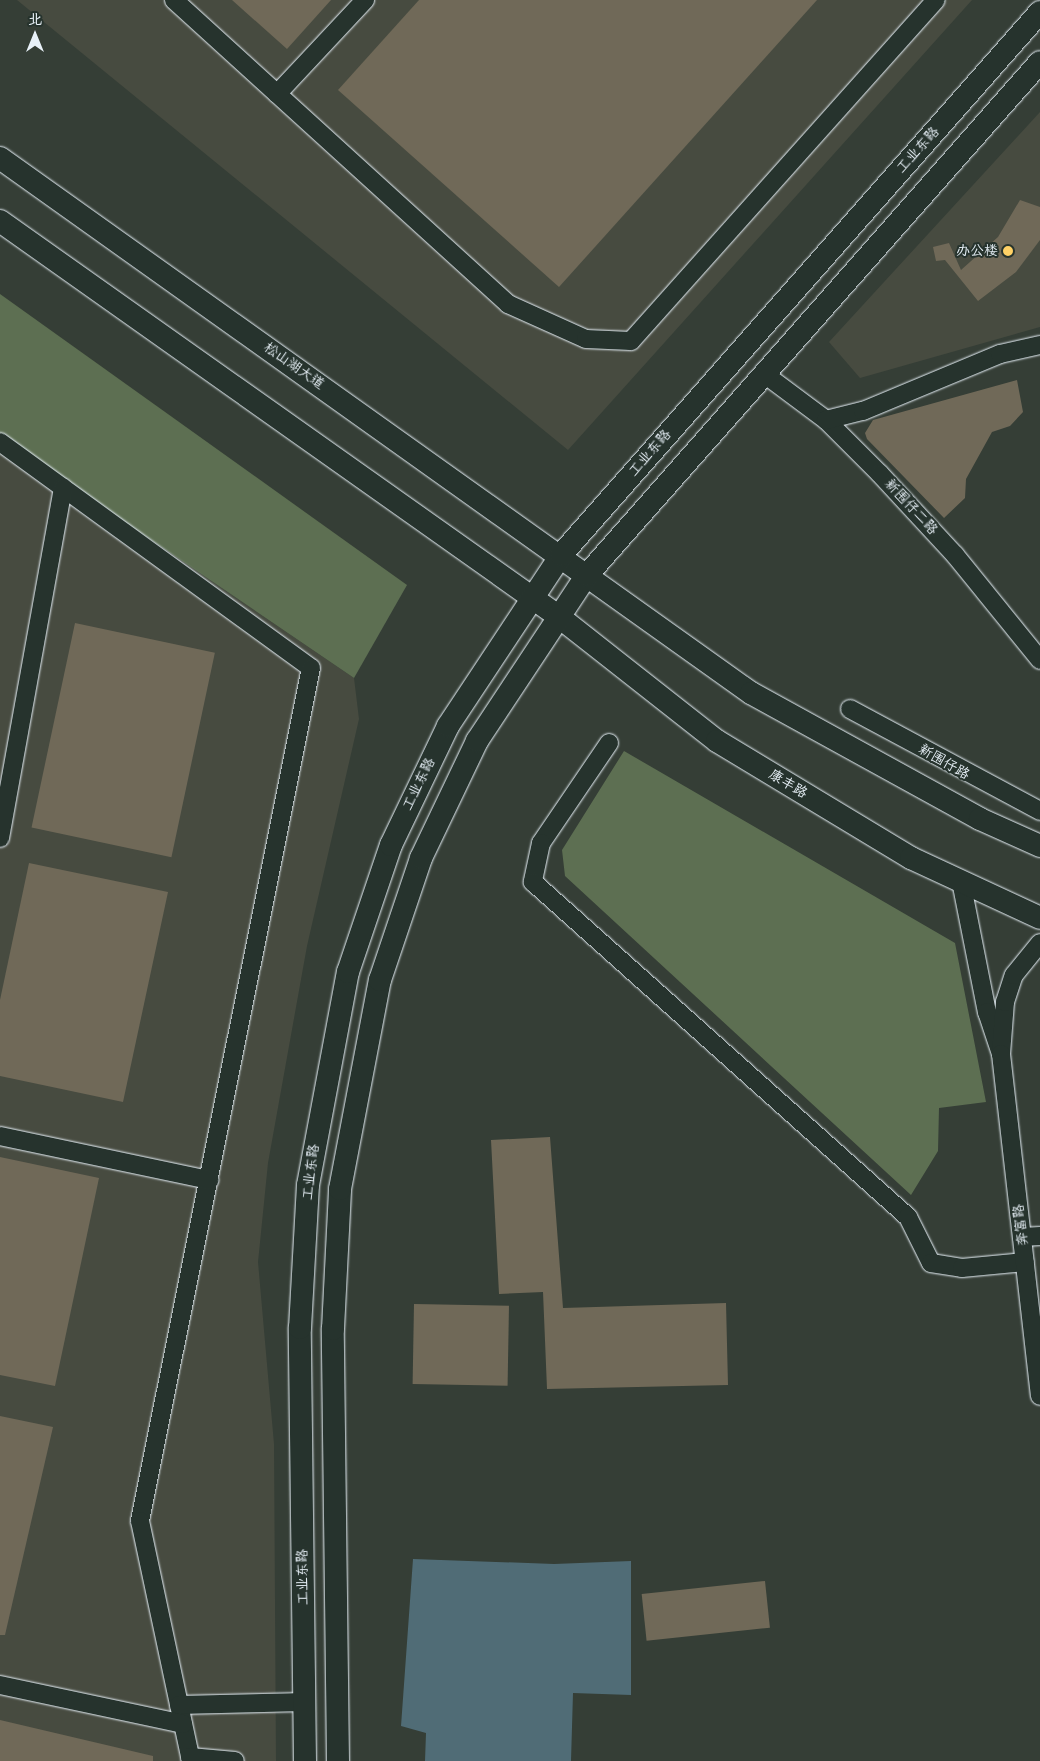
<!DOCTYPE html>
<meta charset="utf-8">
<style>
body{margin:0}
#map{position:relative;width:1040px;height:1761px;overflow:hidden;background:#353e36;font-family:"Balsamiq Sans","LXGW WenKai TC",sans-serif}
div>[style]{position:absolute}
.built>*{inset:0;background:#474b40}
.green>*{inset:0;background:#5d6f52}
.water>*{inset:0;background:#506c76}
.building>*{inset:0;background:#706958;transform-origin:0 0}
.roads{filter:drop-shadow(0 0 1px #e8f1f8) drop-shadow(0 0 1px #e8f1f8)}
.minor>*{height:18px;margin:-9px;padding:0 9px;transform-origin:9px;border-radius:9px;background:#26332d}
.major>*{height:22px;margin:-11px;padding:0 11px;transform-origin:11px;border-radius:11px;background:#26332d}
.dots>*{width:14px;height:14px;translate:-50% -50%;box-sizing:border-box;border:2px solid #26332d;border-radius:50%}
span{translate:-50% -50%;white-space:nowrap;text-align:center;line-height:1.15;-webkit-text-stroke:4px #26332d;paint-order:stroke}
.street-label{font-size:14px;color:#e8f1f8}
.poi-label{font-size:14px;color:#e8f1f8}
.right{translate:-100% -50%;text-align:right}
.north{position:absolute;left:10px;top:10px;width:50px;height:50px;-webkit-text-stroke:4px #26332d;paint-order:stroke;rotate:0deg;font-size:14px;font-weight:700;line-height:20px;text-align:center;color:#e8f1f8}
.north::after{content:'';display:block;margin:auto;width:18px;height:22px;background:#e8f1f8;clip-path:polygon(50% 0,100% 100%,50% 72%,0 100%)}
</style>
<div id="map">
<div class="built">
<div style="clip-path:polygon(17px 0,972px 0,568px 450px)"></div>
<div style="clip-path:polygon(1040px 112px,1040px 327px,860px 378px,829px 342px)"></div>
<div style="clip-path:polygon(0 437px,354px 678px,359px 719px,307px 946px,268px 1163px,258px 1262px,274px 1444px,276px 1761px,0 1761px)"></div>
</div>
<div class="green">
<div style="clip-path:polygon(0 294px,407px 585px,354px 678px,0 437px)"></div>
<div style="clip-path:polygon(624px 751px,955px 943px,986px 1102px,939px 1108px,938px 1151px,911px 1195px,565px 876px,562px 850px)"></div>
</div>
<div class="water">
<div style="clip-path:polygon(413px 1559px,554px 1564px,631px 1561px,631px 1695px,573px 1693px,571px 1761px,425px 1761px,426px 1733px,401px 1726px)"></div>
</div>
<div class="building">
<div style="clip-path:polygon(232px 0,331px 0,287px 49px)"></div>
<div style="clip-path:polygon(419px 0,817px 0,559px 287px,338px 90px)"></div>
<div style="clip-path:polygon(1020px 200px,1040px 207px,1040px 240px,1016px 272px,978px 301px,945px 260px,936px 261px,933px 247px,949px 243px,961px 270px,998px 237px)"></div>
<div style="clip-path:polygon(1017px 380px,1023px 412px,1010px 426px,992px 432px,966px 479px,965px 498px,944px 518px,867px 439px,865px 433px,873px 420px)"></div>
<div style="left:75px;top:623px;width:143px;height:209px;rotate:12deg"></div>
<div style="clip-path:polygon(29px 863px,168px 892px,123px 1102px,0 1076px,0 1000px)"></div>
<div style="clip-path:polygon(550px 1137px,563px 1308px,726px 1303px,728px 1385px,547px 1389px,543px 1292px,499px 1294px,491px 1140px)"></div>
<div style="clip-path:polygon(0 1157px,99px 1178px,55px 1386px,0 1375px)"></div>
<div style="left:414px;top:1304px;width:95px;height:80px;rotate:1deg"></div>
<div style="clip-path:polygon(0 1416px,53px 1427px,5px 1635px,0 1635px)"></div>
<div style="left:765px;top:1581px;width:47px;height:124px;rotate:84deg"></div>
<div style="clip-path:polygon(0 1720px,153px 1756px,153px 1761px,0 1761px)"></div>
</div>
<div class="roads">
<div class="minor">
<div style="left:174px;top:0;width:452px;rotate:42.3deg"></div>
<div style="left:508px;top:304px;width:85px;rotate:24.2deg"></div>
<div style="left:586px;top:339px;width:45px;rotate:2.5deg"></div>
<div style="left:631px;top:341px;width:457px;rotate:-48.2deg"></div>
<div style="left:277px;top:94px;width:129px;rotate:-46.9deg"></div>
<div style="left:763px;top:373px;width:79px;rotate:36.7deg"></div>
<div style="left:826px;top:420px;width:76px;rotate:45deg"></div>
<div style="left:880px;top:474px;width:110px;rotate:47.2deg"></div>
<div style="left:955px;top:555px;width:135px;rotate:51deg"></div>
<div style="left:826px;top:420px;width:38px;rotate:-14deg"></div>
<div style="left:863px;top:411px;width:148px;rotate:-22.6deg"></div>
<div style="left:1000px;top:354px;width:41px;rotate:-12.7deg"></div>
<div style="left:0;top:442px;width:384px;rotate:36deg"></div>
<div style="left:311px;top:668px;width:870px;rotate:101.34deg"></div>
<div style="left:140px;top:1521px;width:245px;rotate:78deg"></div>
<div style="left:850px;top:709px;width:216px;rotate:28.2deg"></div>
<div style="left:609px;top:743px;width:121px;rotate:124.2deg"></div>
<div style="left:541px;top:843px;width:40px;rotate:102deg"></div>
<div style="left:533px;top:882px;width:503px;rotate:41.78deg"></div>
<div style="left:908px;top:1217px;width:51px;rotate:63.4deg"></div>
<div style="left:931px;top:1263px;width:31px;rotate:9deg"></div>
<div style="left:962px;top:1268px;width:63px;rotate:-5.4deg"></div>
<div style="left:0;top:838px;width:356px;rotate:-79.8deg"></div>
<div style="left:961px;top:881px;width:134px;rotate:78.8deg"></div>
<div style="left:987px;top:1012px;width:44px;rotate:71.6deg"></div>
<div style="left:1001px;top:1054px;width:52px;rotate:-85.6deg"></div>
<div style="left:1005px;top:1002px;width:28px;rotate:-72deg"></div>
<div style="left:1014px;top:975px;width:41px;rotate:-50.9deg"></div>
<div style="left:1001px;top:1054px;width:344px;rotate:83.5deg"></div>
<div style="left:0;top:1136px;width:214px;rotate:11.9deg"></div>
<div style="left:1022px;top:1237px;width:18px;rotate:-3deg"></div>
<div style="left:0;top:1685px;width:187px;rotate:12deg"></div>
<div style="left:179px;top:1705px;width:126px;rotate:-1.4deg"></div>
<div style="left:190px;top:1757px;width:45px;rotate:5.1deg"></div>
</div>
<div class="major">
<div style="left:0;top:158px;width:922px;rotate:35.47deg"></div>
<div style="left:751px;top:693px;width:261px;rotate:28.8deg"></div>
<div style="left:980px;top:819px;width:66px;rotate:24.2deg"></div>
<div style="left:0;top:221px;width:684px;rotate:35.29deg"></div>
<div style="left:558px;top:616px;width:202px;rotate:38.2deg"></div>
<div style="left:717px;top:741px;width:227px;rotate:31.1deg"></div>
<div style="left:911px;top:858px;width:142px;rotate:24.9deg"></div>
<div style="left:305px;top:1761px;width:433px;rotate:-90.7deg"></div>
<div style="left:300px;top:1328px;width:143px;rotate:-86.8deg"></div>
<div style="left:308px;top:1185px;width:217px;rotate:-79.4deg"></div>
<div style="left:348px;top:972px;width:134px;rotate:-71.3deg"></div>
<div style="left:391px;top:845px;width:132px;rotate:-64.4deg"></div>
<div style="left:448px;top:726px;width:205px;rotate:-56.5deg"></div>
<div style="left:561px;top:555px;width:724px;rotate:-48.58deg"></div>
<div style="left:338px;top:1761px;width:432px;rotate:-90.7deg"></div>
<div style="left:333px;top:1329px;width:140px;rotate:-87.1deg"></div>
<div style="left:340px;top:1189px;width:213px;rotate:-79.2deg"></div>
<div style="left:380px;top:980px;width:129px;rotate:-71.4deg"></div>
<div style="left:421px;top:858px;width:130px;rotate:-64.4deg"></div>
<div style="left:477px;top:741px;width:199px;rotate:-56.5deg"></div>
<div style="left:587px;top:575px;width:684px;rotate:-48.55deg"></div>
</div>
</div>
<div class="dots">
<div style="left:1008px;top:251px;background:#ffd166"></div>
</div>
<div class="street-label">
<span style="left:918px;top:150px;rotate:-48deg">工业东路</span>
<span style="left:294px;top:366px;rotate:35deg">松山湖大道</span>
<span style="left:650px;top:453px;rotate:-49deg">工业东路</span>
<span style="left:911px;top:507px;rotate:47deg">新围仔二路</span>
<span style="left:944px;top:762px;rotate:30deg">新围仔路</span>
<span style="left:419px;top:784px;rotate:-64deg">工业东路</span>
<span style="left:788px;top:784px;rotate:31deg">康丰路</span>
<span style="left:311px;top:1172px;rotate:-83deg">工业东路</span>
<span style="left:1021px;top:1225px;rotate:-97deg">奔富路</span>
<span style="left:303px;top:1577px;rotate:-91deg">工业东路</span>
</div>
<div class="poi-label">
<span class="right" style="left:998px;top:251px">办公楼</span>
</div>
<div class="north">北</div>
</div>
